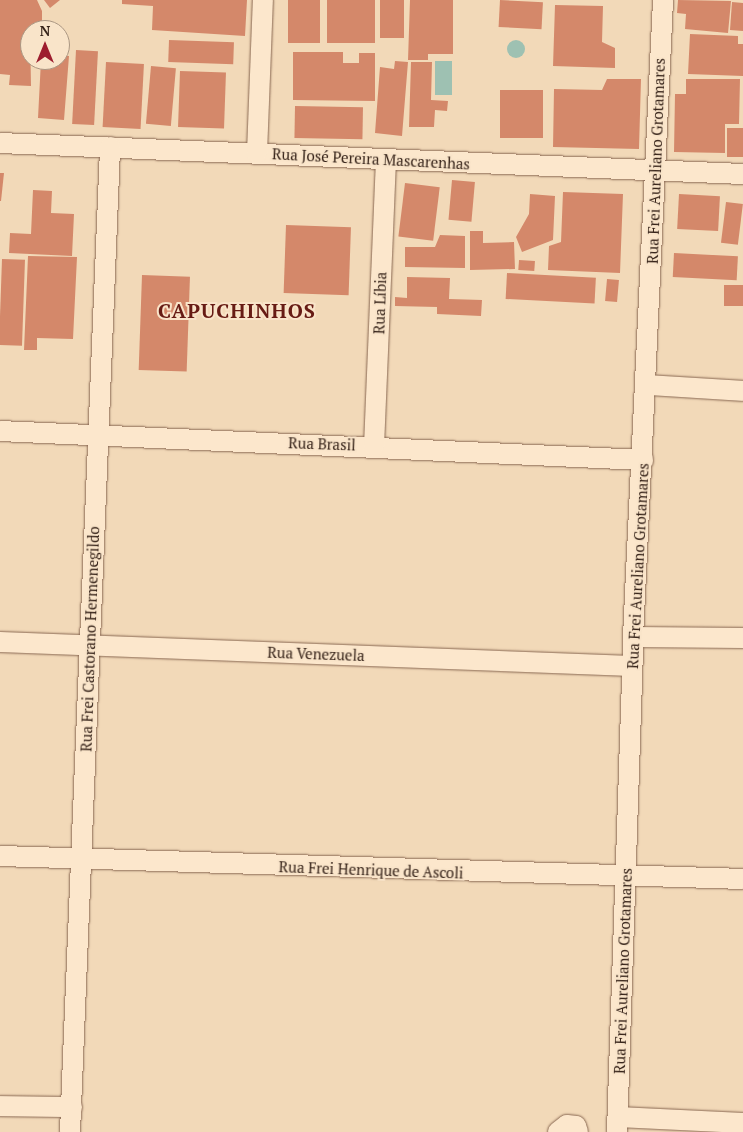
<!DOCTYPE html>
<meta charset="utf-8">
<style>
body{margin:0}
#map{position:relative;width:743px;height:1132px;overflow:hidden;background:#f2d9b8;font-family:"PT Serif",serif}
div>[style]{position:absolute}
.water>*{inset:0;background:#9ec1b2;transform-origin:0 0}
.round{border-radius:50%}
.building>*{inset:0;background:#d4886a;transform-origin:0 0}
.roads{filter:drop-shadow(0 0 1px #896852) drop-shadow(0 0 1px #896852)}
.minor>*{height:20px;margin:-10px;padding:0 10px;transform-origin:10px;border-radius:10px;background:#fce7cc}
span{translate:-50% -50%;white-space:nowrap;text-align:center;line-height:1.15;-webkit-text-stroke:4px #f9e4c9;paint-order:stroke}
.street-label{font-size:15px;color:#362319}
.district-label{font-size:20px;color:#671b14;font-weight:700;letter-spacing:1px}
.north{position:absolute;left:20px;top:20px;width:50px;height:50px;box-sizing:border-box;background:#f9e4c9;border:1px solid #ab9783;border-radius:50%;rotate:0deg;font-size:14px;font-weight:700;line-height:20px;text-align:center;color:#362319}
.north::after{content:'';display:block;margin:auto;width:18px;height:22px;background:#9d1d2e;clip-path:polygon(50% 0,100% 100%,50% 72%,0 100%)}
</style>
<div id="map">
<div class="water">
<div class="round" style="left:507px;top:40px;width:18px;height:18px"></div>
<div style="left:435px;top:61px;width:17px;height:34px"></div>
</div>
<div class="building">
<div style="clip-path:polygon(0 0,37px 0,42px 11px,42px 30px,30px 30px,31px 86px,9px 85px,10px 75px,0 74px)"></div>
<div style="clip-path:polygon(44px 0,60px 0,50px 8px)"></div>
<div style="clip-path:polygon(122px 0,247px 0,245px 36px,152px 30px,153px 6px,122px 4px)"></div>
<div style="left:288px;top:0;width:32px;height:43px"></div>
<div style="left:327px;top:0;width:48px;height:43px"></div>
<div style="left:380px;top:0;width:24px;height:38px"></div>
<div style="clip-path:polygon(410px 0,453px 0,453px 54px,428px 54px,428px 60px,408px 60px)"></div>
<div style="left:500px;top:0;width:43px;height:27px;rotate:3deg"></div>
<div style="clip-path:polygon(678px 0,731px 1px,728px 33px,685px 29px,686px 14px,677px 13px)"></div>
<div style="clip-path:polygon(732px 2px,743px 3px,743px 31px,730px 30px)"></div>
<div style="clip-path:polygon(555px 5px,603px 6px,602px 42px,615px 48px,615px 68px,553px 66px)"></div>
<div style="clip-path:polygon(690px 34px,738px 36px,738px 44px,743px 44px,743px 76px,688px 74px)"></div>
<div style="left:169px;top:40px;width:65px;height:22px;rotate:2deg"></div>
<div style="left:76px;top:50px;width:22px;height:74px;rotate:3deg"></div>
<div style="clip-path:polygon(293px 52px,343px 52px,343px 63px,359px 63px,359px 53px,375px 53px,375px 101px,293px 100px)"></div>
<div style="clip-path:polygon(60px 56px,69px 56px,64px 120px,38px 118px,41px 60px,60px 60px)"></div>
<div style="clip-path:polygon(395px 61px,408px 62px,402px 136px,375px 133px,380px 67px,394px 69px)"></div>
<div style="left:106px;top:62px;width:38px;height:65px;rotate:3deg"></div>
<div style="clip-path:polygon(411px 62px,432px 62px,431px 100px,448px 101px,447px 111px,435px 110px,434px 127px,409px 127px)"></div>
<div style="left:151px;top:66px;width:25px;height:58px;rotate:5deg"></div>
<div style="left:180px;top:71px;width:46px;height:56px;rotate:2deg"></div>
<div style="clip-path:polygon(607px 79px,641px 79px,639px 149px,553px 147px,554px 89px,602px 90px)"></div>
<div style="clip-path:polygon(686px 79px,740px 79px,739px 124px,725px 124px,725px 153px,674px 152px,675px 94px,686px 94px)"></div>
<div style="left:500px;top:90px;width:43px;height:48px"></div>
<div style="left:295px;top:106px;width:68px;height:32px;rotate:1deg"></div>
<div style="left:727px;top:128px;width:16px;height:29px"></div>
<div style="clip-path:polygon(0 173px,4px 173px,1px 201px,0 201px)"></div>
<div style="left:452px;top:180px;width:23px;height:40px;rotate:5deg"></div>
<div style="left:405px;top:183px;width:35px;height:54px;rotate:7deg"></div>
<div style="clip-path:polygon(33px 190px,52px 191px,51px 213px,74px 214px,72px 256px,9px 253px,10px 233px,31px 234px)"></div>
<div style="clip-path:polygon(563px 192px,623px 194px,620px 273px,548px 270px,549px 246px,561px 242px)"></div>
<div style="clip-path:polygon(530px 194px,555px 196px,553px 240px,522px 252px,516px 237px,529px 214px)"></div>
<div style="left:679px;top:194px;width:41px;height:35px;rotate:3deg"></div>
<div style="left:726px;top:202px;width:17px;height:41px;rotate:7deg"></div>
<div style="left:286px;top:225px;width:65px;height:68px;rotate:2deg"></div>
<div style="clip-path:polygon(470px 231px,483px 231px,483px 243px,514px 242px,515px 269px,470px 270px)"></div>
<div style="clip-path:polygon(440px 235px,465px 236px,465px 268px,405px 267px,405px 247px,435px 247px)"></div>
<div style="left:674px;top:253px;width:64px;height:24px;rotate:3deg"></div>
<div style="clip-path:polygon(28px 256px,77px 257px,73px 339px,37px 338px,37px 350px,24px 350px)"></div>
<div style="left:2px;top:259px;width:23px;height:86px;rotate:2deg"></div>
<div style="left:519px;top:260px;width:16px;height:10px;rotate:4deg"></div>
<div style="left:507px;top:273px;width:89px;height:26px;rotate:3deg"></div>
<div style="left:142px;top:275px;width:48px;height:95px;rotate:2deg"></div>
<div style="clip-path:polygon(407px 277px,450px 278px,449px 299px,482px 300px,481px 316px,437px 314px,437px 307px,395px 306px,395px 297px,407px 298px)"></div>
<div style="left:607px;top:279px;width:12px;height:22px;rotate:5deg"></div>
<div style="left:724px;top:285px;width:19px;height:21px"></div>
</div>
<div class="roads">
<div class="minor">
<div style="left:0;top:143px;width:744px;rotate:2.39deg"></div>
<div style="left:257px;top:153px;width:153px;rotate:-87.8deg"></div>
<div style="left:648px;top:385px;width:95px;rotate:3.6deg"></div>
<div style="left:0;top:431px;width:644px;rotate:2.58deg"></div>
<div style="left:374px;top:446px;width:286px;rotate:-87.6deg"></div>
<div style="left:633px;top:637px;width:110px;rotate:0.5deg"></div>
<div style="left:0;top:642px;width:632px;rotate:2.17deg"></div>
<div style="left:0;top:856px;width:743px;rotate:1.77deg"></div>
<div style="left:0;top:1106px;width:72px;rotate:0.8deg"></div>
<div style="left:618px;top:1117px;width:125px;rotate:2.7deg"></div>
<div style="left:70px;top:1132px;width:986px;rotate:-87.67deg"></div>
<div style="left:558px;top:1132px;width:11px;rotate:-38deg"></div>
<div style="left:567px;top:1125px;width:9px;rotate:6deg"></div>
<div style="left:576px;top:1126px;width:6px;rotate:72deg"></div>
<div style="left:617px;top:1132px;width:495px;rotate:-88.1deg"></div>
<div style="left:633px;top:637px;width:638px;rotate:-87.3deg"></div>
</div>
</div>
<div class="street-label">
<span style="left:371px;top:159px;rotate:3deg">Rua José Pereira Mascarenhas</span>
<span style="left:656px;top:161px;rotate:-88deg">Rua Frei Aureliano Grotamares</span>
<span style="left:380px;top:303px;rotate:-88deg">Rua Líbia</span>
<span style="left:322px;top:444px;rotate:2deg">Rua Brasil</span>
<span style="left:638px;top:566px;rotate:-87deg">Rua Frei Aureliano Grotamares</span>
<span style="left:90px;top:639px;rotate:-88deg">Rua Frei Castorano Hermenegildo</span>
<span style="left:316px;top:654px;rotate:2deg">Rua Venezuela</span>
<span style="left:371px;top:870px;rotate:2deg">Rua Frei Henrique de Ascoli</span>
<span style="left:623px;top:971px;rotate:-88deg">Rua Frei Aureliano Grotamares</span>
</div>
<div class="district-label">
<span style="left:237px;top:310px">CAPUCHINHOS</span>
</div>
<div class="north">N</div>
</div>
